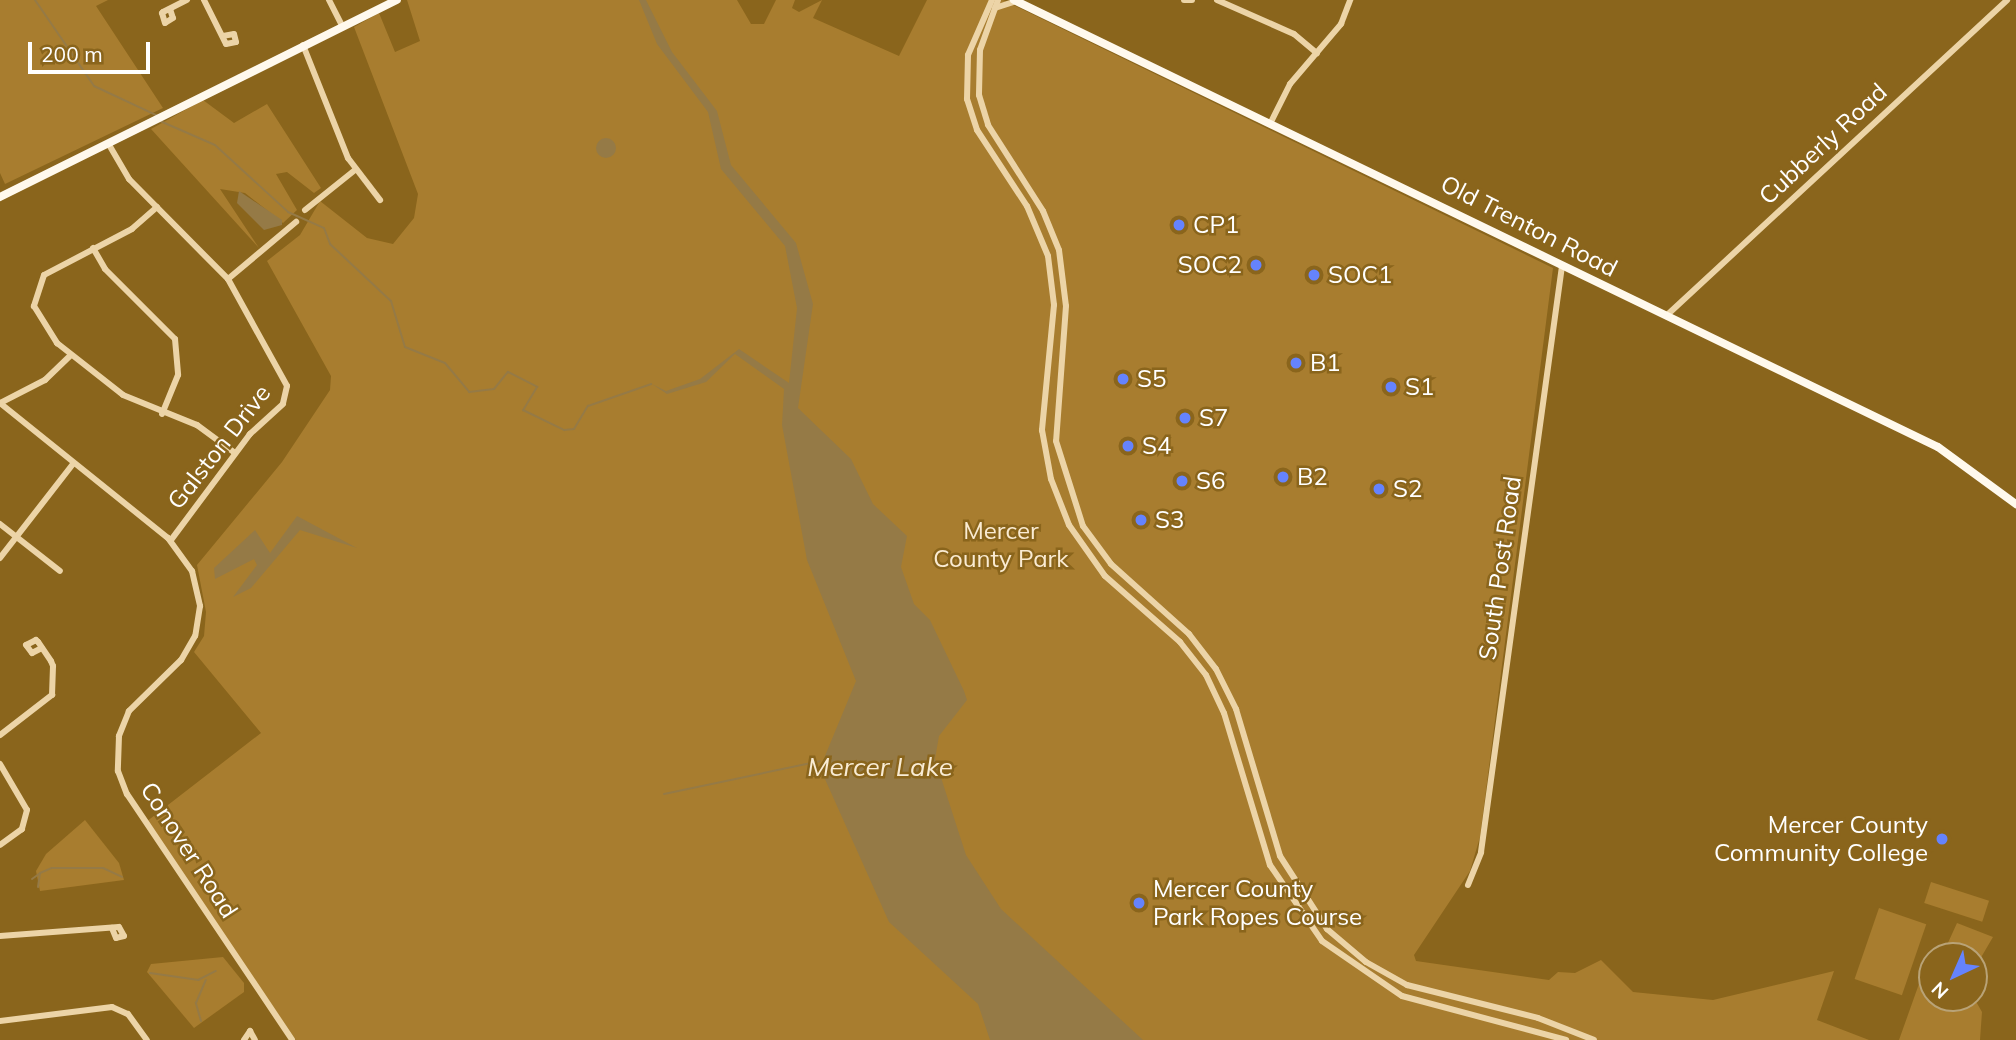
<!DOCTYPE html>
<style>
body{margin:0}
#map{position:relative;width:2016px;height:1040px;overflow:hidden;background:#8a651c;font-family:Mulish,sans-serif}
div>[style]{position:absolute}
.green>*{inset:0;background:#a87d2f;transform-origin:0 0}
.water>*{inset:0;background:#957a46}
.round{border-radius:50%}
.stream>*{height:2px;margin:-1px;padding:0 1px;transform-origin:1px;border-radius:1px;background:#957a46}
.minor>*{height:6px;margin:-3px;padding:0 3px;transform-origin:3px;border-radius:3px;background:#ecd4a7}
.major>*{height:8px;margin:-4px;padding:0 4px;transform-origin:4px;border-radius:4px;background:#fff9ed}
.dots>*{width:19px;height:19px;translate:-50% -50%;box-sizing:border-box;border:4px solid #8a651c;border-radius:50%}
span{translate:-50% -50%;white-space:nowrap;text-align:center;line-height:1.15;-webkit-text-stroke:5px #8a651c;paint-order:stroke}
.street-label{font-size:24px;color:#fff}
.poi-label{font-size:24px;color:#fff}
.left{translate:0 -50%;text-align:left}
.right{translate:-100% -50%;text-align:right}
.park-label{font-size:24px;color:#faebd2}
.water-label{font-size:26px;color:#f9ecd5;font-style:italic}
.north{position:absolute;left:1918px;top:942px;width:70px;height:70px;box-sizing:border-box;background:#8a651c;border:2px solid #b9a377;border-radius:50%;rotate:224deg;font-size:19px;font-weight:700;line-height:28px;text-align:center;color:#fff}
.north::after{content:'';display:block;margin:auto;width:24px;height:32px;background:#6583fd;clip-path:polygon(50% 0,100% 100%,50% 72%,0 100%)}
.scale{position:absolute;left:28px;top:42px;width:122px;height:32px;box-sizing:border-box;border:4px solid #fff;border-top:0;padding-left:9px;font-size:21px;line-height:24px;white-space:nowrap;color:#fff;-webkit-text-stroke:5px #8a651c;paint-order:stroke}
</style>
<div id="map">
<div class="green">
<div style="clip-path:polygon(0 0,108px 0,96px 6px,163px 108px,5px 184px,0 173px)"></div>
<div style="clip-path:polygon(407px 0,737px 0,751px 24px,764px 24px,776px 0,795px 0,792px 8px,799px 12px,822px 0,813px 18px,899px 56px,927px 0,1003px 0,1553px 268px,1480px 837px,1470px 871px,1414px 955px,1416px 961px,1549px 980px,1558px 972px,1575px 973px,1601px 960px,1633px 992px,1713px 1000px,1834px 971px,1817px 1020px,1869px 1040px,296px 1040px,146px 822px,261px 733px,194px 652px,204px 636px,206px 612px,197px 565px,282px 462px,330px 390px,331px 376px,267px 261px,300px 235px,320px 201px,367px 238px,393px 244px,414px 218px,418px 194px,354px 27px,379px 13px,395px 52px,420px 41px)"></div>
<div style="clip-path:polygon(203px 100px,234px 123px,267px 104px,321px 188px,314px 193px,287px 172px,276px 174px,297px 210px,283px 223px,245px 193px,220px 189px,259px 248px,151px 129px)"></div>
<div style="clip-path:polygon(85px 820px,119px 863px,124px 880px,40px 891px,36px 871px,46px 854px)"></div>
<div style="left:1931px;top:882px;width:61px;height:22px;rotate:18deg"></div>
<div style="left:1879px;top:908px;width:50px;height:75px;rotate:19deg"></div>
<div style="clip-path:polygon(1957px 923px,1993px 937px,1976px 966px,1974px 956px,1942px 956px)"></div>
<div style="clip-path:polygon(223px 957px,244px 983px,244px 992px,194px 1028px,147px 972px,151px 964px)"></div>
<div style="clip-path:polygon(1920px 981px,1932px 981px,1932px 998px,1974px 998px,1982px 1012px,1980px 1040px,1899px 1040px)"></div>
</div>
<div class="water">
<div style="clip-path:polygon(639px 0,646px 0,672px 52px,717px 111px,731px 165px,796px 243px,813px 304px,798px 408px,851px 459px,873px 504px,907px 536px,901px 567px,914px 604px,930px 620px,964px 691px,967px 700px,939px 736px,935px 759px,966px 855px,1001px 909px,1143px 1040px,990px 1040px,978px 1004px,889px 922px,820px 768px,856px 681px,807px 560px,782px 425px,784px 389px,735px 354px,706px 382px,667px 394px,652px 384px,666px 391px,700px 379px,739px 349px,789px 383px,797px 308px,785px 246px,721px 169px,708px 112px,657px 44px)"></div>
<div class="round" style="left:596px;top:138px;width:20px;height:20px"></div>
<div style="clip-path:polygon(239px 191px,282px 220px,282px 225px,264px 230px,237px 203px)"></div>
<div style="clip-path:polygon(297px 516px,357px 548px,300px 530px,251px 588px,233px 597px,257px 565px,254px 559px,215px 579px,214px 568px,255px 530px,270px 553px)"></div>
</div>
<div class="stream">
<div style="left:35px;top:0;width:104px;rotate:55.5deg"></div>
<div style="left:94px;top:86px;width:71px;rotate:25.1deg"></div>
<div style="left:160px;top:121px;width:60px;rotate:23.6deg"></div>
<div style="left:215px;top:145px;width:99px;rotate:42.5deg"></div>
<div style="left:288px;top:212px;width:39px;rotate:24deg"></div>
<div style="left:324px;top:228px;width:17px;rotate:69deg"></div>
<div style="left:330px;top:244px;width:83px;rotate:43.1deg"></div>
<div style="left:391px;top:301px;width:48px;rotate:73.1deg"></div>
<div style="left:405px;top:347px;width:43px;rotate:21.8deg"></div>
<div style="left:445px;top:363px;width:38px;rotate:50deg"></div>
<div style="left:469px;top:392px;width:25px;rotate:-7deg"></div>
<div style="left:494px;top:389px;width:22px;rotate:-51deg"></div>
<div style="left:508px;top:372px;width:33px;rotate:27deg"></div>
<div style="left:537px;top:387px;width:27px;rotate:121deg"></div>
<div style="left:523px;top:410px;width:46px;rotate:26deg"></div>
<div style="left:564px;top:430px;width:10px;rotate:-6deg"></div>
<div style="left:574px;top:429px;width:27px;rotate:-59deg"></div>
<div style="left:588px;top:406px;width:67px;rotate:-19.2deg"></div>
<div style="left:664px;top:794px;width:159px;rotate:-11.9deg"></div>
<div style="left:32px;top:879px;width:9px;rotate:-36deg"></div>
<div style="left:38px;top:887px;width:14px;rotate:-82deg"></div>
<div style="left:40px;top:873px;width:13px;rotate:-23deg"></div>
<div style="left:52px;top:868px;width:51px"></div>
<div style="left:103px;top:868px;width:21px;rotate:25deg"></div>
<div style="left:150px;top:973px;width:49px;rotate:8.3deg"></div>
<div style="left:198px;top:980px;width:20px;rotate:-27deg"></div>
<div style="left:201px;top:1021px;width:19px;rotate:-106deg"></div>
<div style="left:196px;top:1003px;width:25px;rotate:-67deg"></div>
</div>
<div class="minor">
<div style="left:204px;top:0;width:49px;rotate:63.4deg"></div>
<div style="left:226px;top:44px;width:10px;rotate:-11deg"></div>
<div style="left:236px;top:42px;width:8px;rotate:-104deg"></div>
<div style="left:234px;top:34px;width:11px;rotate:170deg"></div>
<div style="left:329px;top:0;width:29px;rotate:63deg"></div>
<div style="left:992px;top:0;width:60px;rotate:113.6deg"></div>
<div style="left:968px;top:55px;width:44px;rotate:91.3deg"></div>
<div style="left:967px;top:99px;width:33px;rotate:72deg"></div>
<div style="left:977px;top:130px;width:91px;rotate:56.7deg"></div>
<div style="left:1027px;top:206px;width:54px;rotate:67.2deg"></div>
<div style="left:1048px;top:256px;width:49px;rotate:83deg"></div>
<div style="left:1054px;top:305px;width:126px;rotate:95.5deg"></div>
<div style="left:1042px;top:430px;width:50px;rotate:79.6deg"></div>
<div style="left:1051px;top:479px;width:49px;rotate:68.6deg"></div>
<div style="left:1069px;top:525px;width:62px;rotate:54.8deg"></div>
<div style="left:1105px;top:576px;width:100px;rotate:41.3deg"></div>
<div style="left:1180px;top:642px;width:42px;rotate:51.8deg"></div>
<div style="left:1206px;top:675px;width:42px;rotate:64.7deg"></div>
<div style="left:1224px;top:713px;width:159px;rotate:73.2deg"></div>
<div style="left:1270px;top:865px;width:92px;rotate:55.6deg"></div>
<div style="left:1322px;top:941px;width:97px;rotate:34.5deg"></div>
<div style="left:1402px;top:996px;width:170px;rotate:15deg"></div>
<div style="left:998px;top:0;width:53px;rotate:109.8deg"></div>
<div style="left:980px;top:50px;width:45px;rotate:91.3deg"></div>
<div style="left:979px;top:95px;width:31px;rotate:73deg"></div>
<div style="left:988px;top:125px;width:102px;rotate:57.4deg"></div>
<div style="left:1043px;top:211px;width:42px;rotate:67.7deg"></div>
<div style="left:1059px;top:250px;width:56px;rotate:82.9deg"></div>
<div style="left:1066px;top:306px;width:135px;rotate:94.2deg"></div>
<div style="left:1056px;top:441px;width:89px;rotate:72.4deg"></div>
<div style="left:1083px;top:526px;width:47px;rotate:53.6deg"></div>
<div style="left:1111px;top:564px;width:105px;rotate:41.9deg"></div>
<div style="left:1189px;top:634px;width:44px;rotate:52.4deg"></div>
<div style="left:1216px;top:669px;width:45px;rotate:63.4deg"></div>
<div style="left:1236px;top:709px;width:153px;rotate:73.3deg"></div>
<div style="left:1280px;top:856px;width:87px;rotate:57.2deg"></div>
<div style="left:1327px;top:929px;width:51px;rotate:40.2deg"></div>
<div style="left:1366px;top:962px;width:47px;rotate:29.3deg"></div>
<div style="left:1407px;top:985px;width:135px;rotate:14.1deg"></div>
<div style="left:1538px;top:1018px;width:60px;rotate:21.4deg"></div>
<div style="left:1184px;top:0;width:8px"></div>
<div style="left:1217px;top:0;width:84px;rotate:23.8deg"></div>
<div style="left:1294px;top:34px;width:30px;rotate:40deg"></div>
<div style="left:995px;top:8px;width:22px;rotate:-18deg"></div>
<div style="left:170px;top:9px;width:9px;rotate:72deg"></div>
<div style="left:173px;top:18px;width:9px;rotate:148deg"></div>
<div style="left:165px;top:23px;width:10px;rotate:-107deg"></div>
<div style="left:162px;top:13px;width:1px;rotate:-45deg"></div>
<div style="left:163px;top:12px;width:27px;rotate:-27deg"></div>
<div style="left:303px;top:45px;width:122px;rotate:68.3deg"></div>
<div style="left:348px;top:158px;width:53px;rotate:52.7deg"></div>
<div style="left:1272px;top:120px;width:40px;rotate:-63.4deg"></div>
<div style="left:1290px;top:84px;width:79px;rotate:-49.6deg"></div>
<div style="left:1341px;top:24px;width:26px;rotate:-69deg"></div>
<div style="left:108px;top:143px;width:42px;rotate:59.7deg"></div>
<div style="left:129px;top:179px;width:141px;rotate:45.3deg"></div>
<div style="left:228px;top:279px;width:122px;rotate:61.1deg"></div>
<div style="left:287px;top:386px;width:18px;rotate:103deg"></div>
<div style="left:283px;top:404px;width:45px;rotate:137.7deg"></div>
<div style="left:250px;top:434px;width:132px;rotate:126.7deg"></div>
<div style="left:157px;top:207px;width:33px;rotate:139deg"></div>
<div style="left:132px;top:229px;width:99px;rotate:152.4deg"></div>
<div style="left:44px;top:275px;width:33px;rotate:108deg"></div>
<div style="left:34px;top:306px;width:44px;rotate:58.1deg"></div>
<div style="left:57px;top:343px;width:84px;rotate:38.2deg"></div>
<div style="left:123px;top:395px;width:80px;rotate:22.1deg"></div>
<div style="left:197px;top:425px;width:47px;rotate:36.4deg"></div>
<div style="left:305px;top:210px;width:64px;rotate:-38.7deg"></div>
<div style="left:93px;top:248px;width:24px;rotate:60deg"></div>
<div style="left:105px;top:269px;width:99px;rotate:45deg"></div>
<div style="left:175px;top:339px;width:36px;rotate:85deg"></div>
<div style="left:178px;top:375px;width:42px;rotate:112.3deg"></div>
<div style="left:228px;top:279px;width:89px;rotate:-40deg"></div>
<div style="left:1666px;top:316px;width:465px;rotate:-42.8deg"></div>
<div style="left:0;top:403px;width:216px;rotate:38.8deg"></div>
<div style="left:168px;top:538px;width:41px;rotate:54deg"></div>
<div style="left:192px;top:571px;width:36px;rotate:77deg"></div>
<div style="left:200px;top:606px;width:30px;rotate:99deg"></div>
<div style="left:195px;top:636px;width:28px;rotate:120deg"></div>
<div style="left:181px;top:660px;width:73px;rotate:135.6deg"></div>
<div style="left:129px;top:711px;width:27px;rotate:112deg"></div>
<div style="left:119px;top:736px;width:35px;rotate:92deg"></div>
<div style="left:118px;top:771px;width:25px;rotate:69deg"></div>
<div style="left:127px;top:794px;width:296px;rotate:56.1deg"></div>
<div style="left:0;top:403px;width:51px;rotate:-27.1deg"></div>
<div style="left:45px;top:380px;width:36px;rotate:-44deg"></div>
<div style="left:0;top:524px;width:76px;rotate:38.1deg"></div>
<div style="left:0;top:558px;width:119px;rotate:-52.2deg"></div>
<div style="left:0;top:735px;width:66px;rotate:-37.6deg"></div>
<div style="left:52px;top:695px;width:29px;rotate:-88deg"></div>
<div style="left:53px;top:666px;width:5px;rotate:-112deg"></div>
<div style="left:51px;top:661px;width:23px;rotate:-124deg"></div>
<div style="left:38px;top:642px;width:3px;rotate:-135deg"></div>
<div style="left:36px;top:640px;width:11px;rotate:153deg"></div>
<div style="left:26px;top:645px;width:10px;rotate:53deg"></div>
<div style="left:32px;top:653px;width:11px;rotate:-27deg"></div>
<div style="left:0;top:764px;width:53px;rotate:59.6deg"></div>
<div style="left:27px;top:810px;width:20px;rotate:105deg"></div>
<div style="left:22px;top:829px;width:27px;rotate:144deg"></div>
<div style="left:1468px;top:885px;width:35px;rotate:-68deg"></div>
<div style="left:1481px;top:852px;width:592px;rotate:-82.13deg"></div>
<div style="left:0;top:936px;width:119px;rotate:-4.3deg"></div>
<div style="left:119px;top:927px;width:10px;rotate:61deg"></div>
<div style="left:124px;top:936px;width:8px;rotate:166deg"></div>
<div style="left:116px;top:938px;width:11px;rotate:-112deg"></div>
<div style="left:0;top:1021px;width:113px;rotate:-7.1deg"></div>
<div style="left:112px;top:1007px;width:17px;rotate:24deg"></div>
<div style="left:128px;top:1014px;width:32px;rotate:54deg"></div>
<div style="left:244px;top:1040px;width:11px;rotate:-56deg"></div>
<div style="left:250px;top:1031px;width:10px;rotate:61deg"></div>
</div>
<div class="major">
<div style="left:1014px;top:0;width:1026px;rotate:25.82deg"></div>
<div style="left:1938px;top:447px;width:97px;rotate:36.2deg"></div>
<div style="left:0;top:197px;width:443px;rotate:-26.4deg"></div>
</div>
<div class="dots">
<div style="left:1179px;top:225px;background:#6583fd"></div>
<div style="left:1256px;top:265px;background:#6583fd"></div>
<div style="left:1314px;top:275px;background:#6583fd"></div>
<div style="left:1296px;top:363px;background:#6583fd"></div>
<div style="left:1123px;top:379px;background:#6583fd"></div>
<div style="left:1391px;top:387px;background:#6583fd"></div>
<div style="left:1185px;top:418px;background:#6583fd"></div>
<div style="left:1128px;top:446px;background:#6583fd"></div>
<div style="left:1283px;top:477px;background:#6583fd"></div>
<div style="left:1182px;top:481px;background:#6583fd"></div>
<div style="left:1379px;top:489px;background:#6583fd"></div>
<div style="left:1141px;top:520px;background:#6583fd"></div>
<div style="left:1942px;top:839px;background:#6583fd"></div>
<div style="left:1139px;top:903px;background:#6583fd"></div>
</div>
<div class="street-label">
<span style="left:1823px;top:144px;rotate:-43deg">Cubberly Road</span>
<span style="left:1529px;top:226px;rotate:27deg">Old Trenton Road</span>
<span style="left:219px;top:447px;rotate:-52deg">Galston Drive</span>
<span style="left:1500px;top:568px;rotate:-82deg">South Post Road</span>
<span style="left:189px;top:850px;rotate:57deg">Conover Road</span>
</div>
<div class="poi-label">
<span class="left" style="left:1193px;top:225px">CP1</span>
<span class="right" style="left:1242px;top:265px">SOC2</span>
<span class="left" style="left:1328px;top:275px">SOC1</span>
<span class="left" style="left:1310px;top:363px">B1</span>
<span class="left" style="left:1137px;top:379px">S5</span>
<span class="left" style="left:1405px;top:387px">S1</span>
<span class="left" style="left:1199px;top:418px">S7</span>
<span class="left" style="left:1142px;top:446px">S4</span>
<span class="left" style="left:1297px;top:477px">B2</span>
<span class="left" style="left:1196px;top:481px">S6</span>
<span class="left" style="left:1393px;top:489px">S2</span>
<span class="left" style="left:1155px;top:520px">S3</span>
<span class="right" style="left:1928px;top:839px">Mercer County<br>Community College</span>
<span class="left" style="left:1153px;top:903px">Mercer County<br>Park Ropes Course</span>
</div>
<div class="park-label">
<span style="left:1001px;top:545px">Mercer<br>County Park</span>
</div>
<div class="water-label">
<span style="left:880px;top:767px">Mercer Lake</span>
</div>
<div class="north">N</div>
<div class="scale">200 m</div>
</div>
